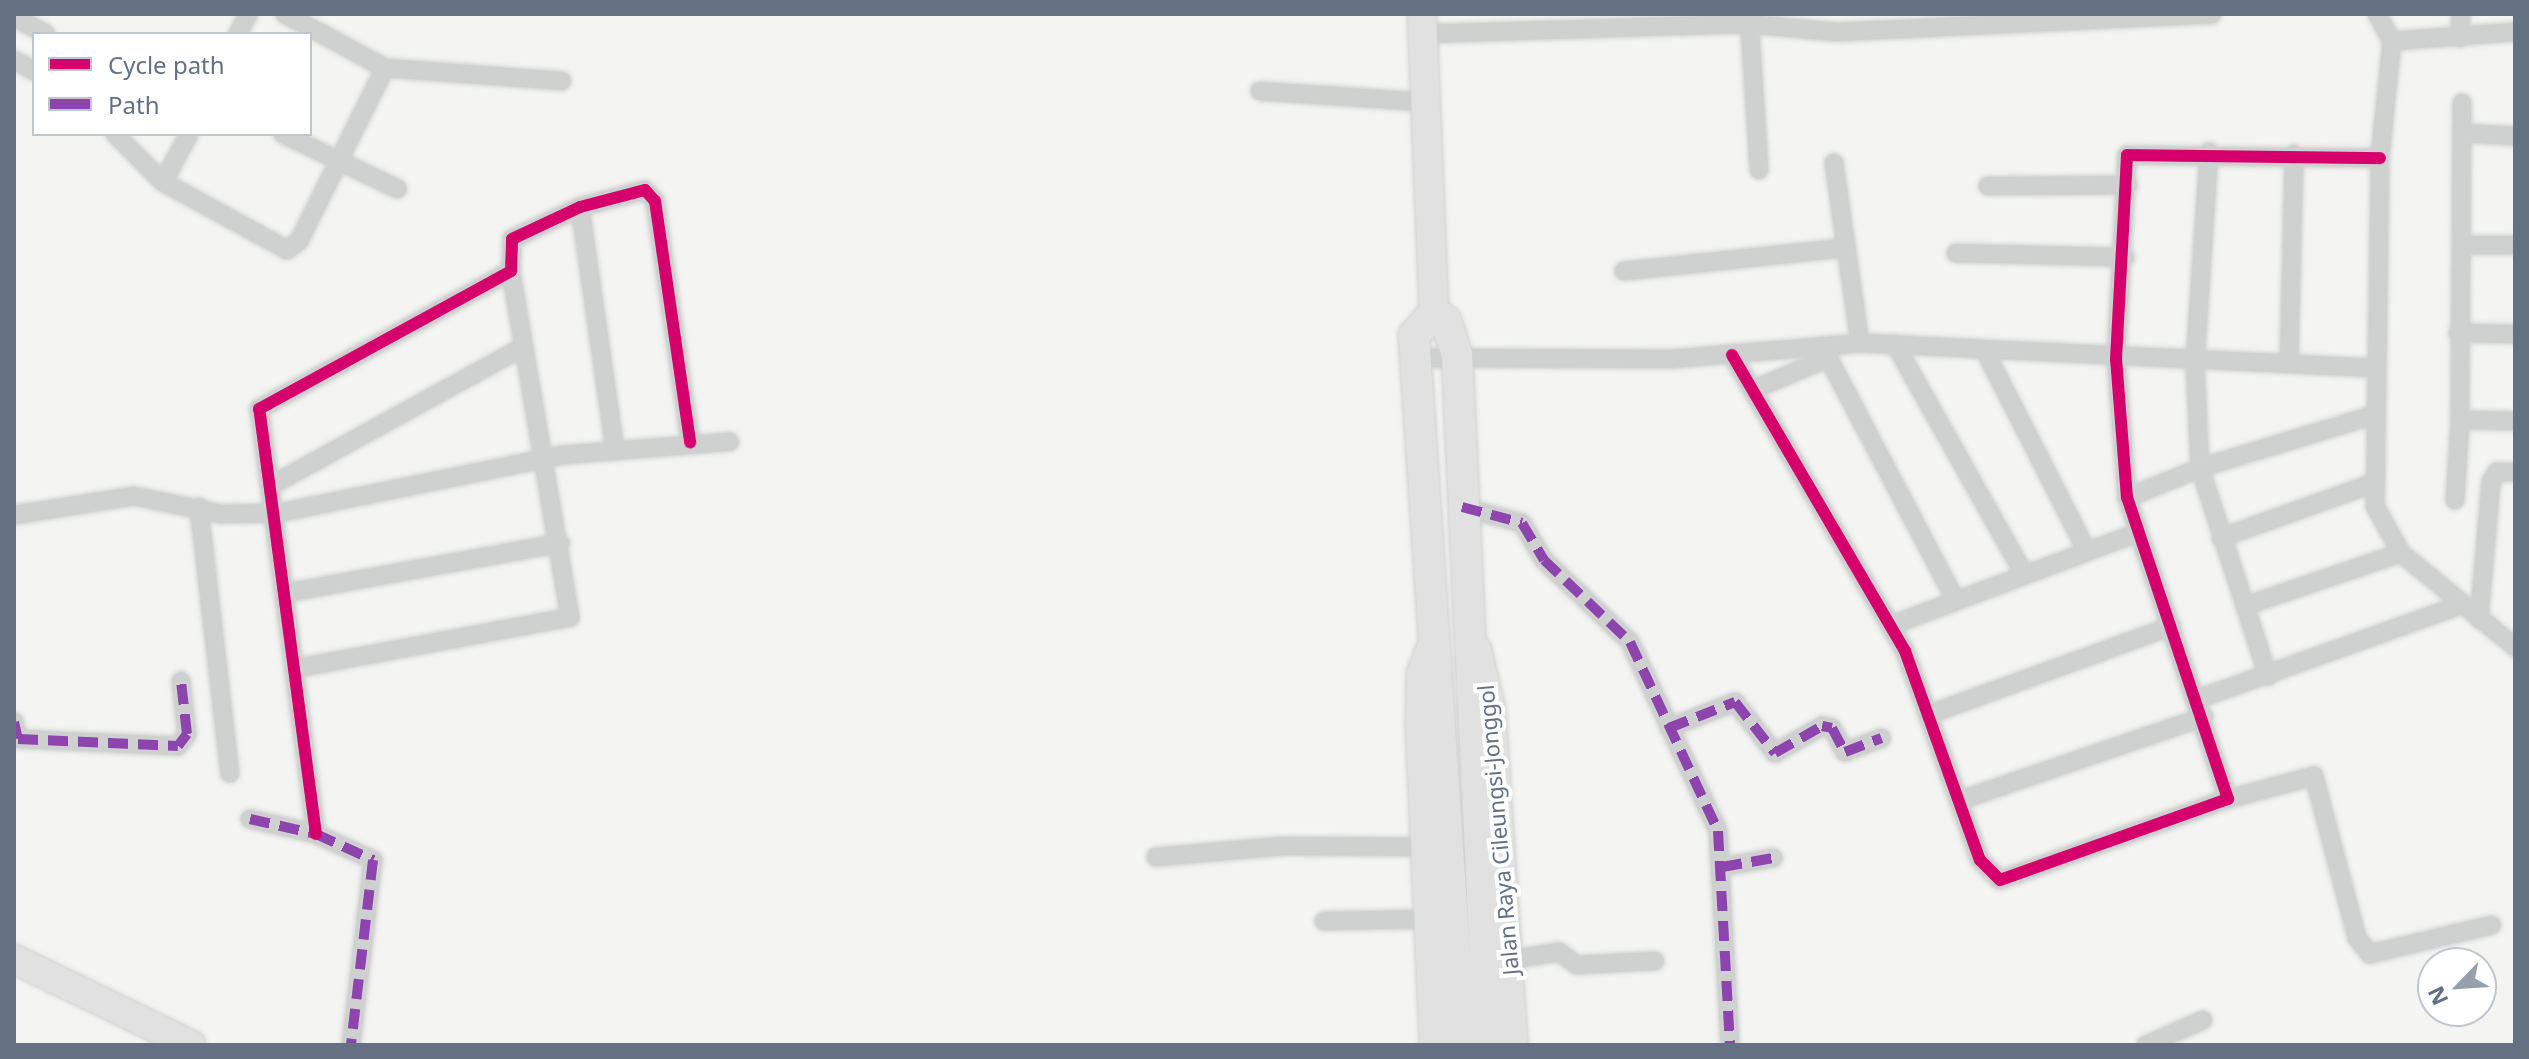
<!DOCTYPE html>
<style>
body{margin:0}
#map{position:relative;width:2529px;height:1059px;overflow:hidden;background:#f4f5f3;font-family:"Noto Sans",sans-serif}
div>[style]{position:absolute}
.roads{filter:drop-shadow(0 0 2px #d0d1d1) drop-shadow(0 0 2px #d0d1d1)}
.minor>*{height:18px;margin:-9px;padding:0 9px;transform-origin:9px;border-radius:9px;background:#cfd0d0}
.primary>*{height:28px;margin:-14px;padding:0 14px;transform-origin:14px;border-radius:14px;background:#e1e1e2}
.trunk>*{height:30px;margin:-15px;padding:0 15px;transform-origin:15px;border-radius:15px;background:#e1e1e2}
.quiet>*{height:10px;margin-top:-5px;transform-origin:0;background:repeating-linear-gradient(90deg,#8e44ad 0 20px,transparent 0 30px)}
.cycleway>*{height:12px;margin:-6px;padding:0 6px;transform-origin:6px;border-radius:6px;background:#d6006c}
span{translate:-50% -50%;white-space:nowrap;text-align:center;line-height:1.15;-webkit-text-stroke:8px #fff;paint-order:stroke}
.street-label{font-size:22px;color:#657083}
.frame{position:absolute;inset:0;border:16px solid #657083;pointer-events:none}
.legend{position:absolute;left:32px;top:32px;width:280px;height:104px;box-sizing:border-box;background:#fff;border:2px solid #c1c6cd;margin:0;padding:10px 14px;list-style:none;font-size:24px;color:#657083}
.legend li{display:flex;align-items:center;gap:16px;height:40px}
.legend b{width:40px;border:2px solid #c1c6cd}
.north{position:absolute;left:2417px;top:947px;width:80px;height:80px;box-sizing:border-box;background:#fff;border:2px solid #c1c6cd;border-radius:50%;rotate:245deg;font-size:22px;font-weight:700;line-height:32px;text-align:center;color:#657083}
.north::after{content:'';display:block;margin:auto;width:28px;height:36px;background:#979faa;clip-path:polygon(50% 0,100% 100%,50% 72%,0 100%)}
</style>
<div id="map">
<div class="roads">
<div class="minor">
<div style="left:285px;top:14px;width:114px;rotate:28.4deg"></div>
<div style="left:1749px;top:14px;width:156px;rotate:86.3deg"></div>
<div style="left:2377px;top:14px;width:31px;rotate:61deg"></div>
<div style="left:2392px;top:41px;width:123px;rotate:-4.2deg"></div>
<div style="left:14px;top:17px;width:36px;rotate:28deg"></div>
<div style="left:238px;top:34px;width:22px;rotate:-63deg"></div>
<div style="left:1422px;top:34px;width:326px;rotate:-1.8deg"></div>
<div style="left:1748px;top:24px;width:89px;rotate:5.1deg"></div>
<div style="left:1837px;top:32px;width:375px;rotate:-2.7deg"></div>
<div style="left:2460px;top:38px;width:24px;rotate:-88deg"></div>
<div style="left:2392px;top:41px;width:118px;rotate:95.9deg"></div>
<div style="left:2380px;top:158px;width:348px;rotate:90.8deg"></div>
<div style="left:2375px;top:506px;width:54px;rotate:61deg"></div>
<div style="left:2401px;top:553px;width:148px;rotate:39.5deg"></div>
<div style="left:14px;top:60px;width:23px;rotate:29deg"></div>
<div style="left:1260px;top:91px;width:164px;rotate:3.8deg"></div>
<div style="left:2462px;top:103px;width:317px;rotate:90.4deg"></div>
<div style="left:2460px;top:420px;width:55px;rotate:1deg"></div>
<div style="left:2463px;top:133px;width:52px;rotate:3.3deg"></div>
<div style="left:115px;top:134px;width:68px;rotate:45deg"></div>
<div style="left:163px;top:182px;width:141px;rotate:28.7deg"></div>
<div style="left:287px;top:250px;width:15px;rotate:-37deg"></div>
<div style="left:299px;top:241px;width:193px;rotate:-63.6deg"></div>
<div style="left:385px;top:68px;width:177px;rotate:4.2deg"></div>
<div style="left:283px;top:134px;width:127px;rotate:25.6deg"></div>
<div style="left:2209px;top:152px;width:210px;rotate:93.8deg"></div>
<div style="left:2195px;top:362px;width:106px;rotate:87.3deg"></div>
<div style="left:2200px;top:468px;width:182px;rotate:-16.9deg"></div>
<div style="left:1834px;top:163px;width:182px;rotate:81.8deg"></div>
<div style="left:163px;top:182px;width:55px;rotate:-61.6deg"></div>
<div style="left:1988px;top:186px;width:140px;rotate:-0.4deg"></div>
<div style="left:580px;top:207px;width:245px;rotate:81.8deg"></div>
<div style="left:2463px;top:245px;width:52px"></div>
<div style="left:1956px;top:253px;width:169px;rotate:1.4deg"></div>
<div style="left:1624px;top:271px;width:221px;rotate:-6deg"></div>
<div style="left:2458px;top:333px;width:57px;rotate:1deg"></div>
<div style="left:1895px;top:344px;width:261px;rotate:60.7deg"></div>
<div style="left:1822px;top:346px;width:282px;rotate:62.3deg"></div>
<div style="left:1985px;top:351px;width:222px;rotate:63deg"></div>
<div style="left:1732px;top:355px;width:343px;rotate:59.7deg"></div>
<div style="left:1905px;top:651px;width:222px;rotate:70.3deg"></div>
<div style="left:1980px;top:860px;width:28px;rotate:45deg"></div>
<div style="left:2000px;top:880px;width:242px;rotate:-19.6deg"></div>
<div style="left:2228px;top:799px;width:317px;rotate:-108.5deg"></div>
<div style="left:2127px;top:498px;width:139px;rotate:-94.5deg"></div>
<div style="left:2116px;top:359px;width:204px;rotate:-86.9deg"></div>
<div style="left:2127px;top:155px;width:253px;rotate:0.7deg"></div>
<div style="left:1416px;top:358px;width:255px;rotate:0.2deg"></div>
<div style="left:1671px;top:359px;width:190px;rotate:-4.8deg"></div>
<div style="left:1860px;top:343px;width:516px;rotate:2.78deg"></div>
<div style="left:2289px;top:363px;width:209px;rotate:-88.6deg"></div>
<div style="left:1752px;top:390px;width:80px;rotate:-22.7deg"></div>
<div style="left:272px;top:485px;width:284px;rotate:-28.8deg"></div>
<div style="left:2127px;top:498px;width:79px;rotate:-22.3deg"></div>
<div style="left:2200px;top:468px;width:219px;rotate:71.9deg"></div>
<div style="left:2455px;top:500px;width:80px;rotate:-86.4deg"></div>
<div style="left:199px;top:507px;width:268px;rotate:83.4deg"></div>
<div style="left:1462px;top:507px;width:62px;rotate:14.9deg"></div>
<div style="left:1522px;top:523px;width:43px;rotate:59.3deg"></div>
<div style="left:1544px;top:560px;width:119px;rotate:43.6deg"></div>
<div style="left:1630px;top:642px;width:208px;rotate:65deg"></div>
<div style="left:1718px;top:831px;width:214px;rotate:86.8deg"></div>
<div style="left:14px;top:515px;width:121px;rotate:-9deg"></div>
<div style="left:134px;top:496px;width:90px;rotate:11.6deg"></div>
<div style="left:222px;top:514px;width:56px;rotate:-1deg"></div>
<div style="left:278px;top:513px;width:290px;rotate:-11.5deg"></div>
<div style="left:562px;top:455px;width:168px;rotate:-4.5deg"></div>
<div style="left:2221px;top:538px;width:163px;rotate:-19.8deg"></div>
<div style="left:286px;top:593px;width:279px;rotate:-10.3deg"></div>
<div style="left:2245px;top:606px;width:165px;rotate:-18.8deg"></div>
<div style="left:2479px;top:619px;width:138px;rotate:-85deg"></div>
<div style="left:2491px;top:482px;width:12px;rotate:-59deg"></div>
<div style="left:2497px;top:472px;width:18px"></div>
<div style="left:1892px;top:625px;width:262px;rotate:-20.6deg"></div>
<div style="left:298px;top:668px;width:277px;rotate:-10.6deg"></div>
<div style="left:570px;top:617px;width:351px;rotate:-99.7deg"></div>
<div style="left:2198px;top:699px;width:278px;rotate:-19.7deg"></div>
<div style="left:1933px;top:713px;width:254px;rotate:-20deg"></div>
<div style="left:14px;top:722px;width:17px;rotate:77deg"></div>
<div style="left:18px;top:739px;width:160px;rotate:2.5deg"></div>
<div style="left:178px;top:746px;width:15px;rotate:-53deg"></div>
<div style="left:187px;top:734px;width:53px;rotate:-96.5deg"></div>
<div style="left:1669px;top:728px;width:71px;rotate:-21.5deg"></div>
<div style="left:1735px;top:702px;width:65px;rotate:51.9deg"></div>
<div style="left:1775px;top:753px;width:54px;rotate:-29.9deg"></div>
<div style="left:1822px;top:726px;width:10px;rotate:11deg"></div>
<div style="left:1832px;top:728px;width:27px;rotate:62deg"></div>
<div style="left:1845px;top:752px;width:39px;rotate:-21deg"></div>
<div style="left:2228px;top:799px;width:89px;rotate:-15deg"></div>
<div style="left:2314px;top:776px;width:168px;rotate:75.1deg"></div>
<div style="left:2357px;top:938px;width:21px;rotate:51deg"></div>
<div style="left:2370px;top:954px;width:125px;rotate:-13.4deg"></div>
<div style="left:1961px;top:800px;width:257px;rotate:-18.9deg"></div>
<div style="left:250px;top:819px;width:68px;rotate:12.8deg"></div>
<div style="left:316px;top:834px;width:63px;rotate:24.5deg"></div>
<div style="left:373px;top:860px;width:186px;rotate:96.8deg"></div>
<div style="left:316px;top:834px;width:429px;rotate:-97.6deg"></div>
<div style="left:259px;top:409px;width:287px;rotate:-28.7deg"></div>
<div style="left:511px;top:271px;width:32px;rotate:-88deg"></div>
<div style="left:512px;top:239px;width:75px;rotate:-25.2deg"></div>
<div style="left:580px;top:207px;width:67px;rotate:-14.7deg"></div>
<div style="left:645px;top:190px;width:15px;rotate:48deg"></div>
<div style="left:655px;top:201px;width:244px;rotate:81.7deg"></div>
<div style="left:1156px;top:857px;width:128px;rotate:-4.9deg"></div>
<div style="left:1284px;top:846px;width:142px;rotate:0.4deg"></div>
<div style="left:1722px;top:867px;width:52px;rotate:-10deg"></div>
<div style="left:1324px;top:921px;width:105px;rotate:-1.1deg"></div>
<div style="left:1509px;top:960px;width:51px;rotate:-9.1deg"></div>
<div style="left:1559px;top:952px;width:22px;rotate:36deg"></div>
<div style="left:1577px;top:965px;width:78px;rotate:-2.9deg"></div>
<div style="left:2146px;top:1045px;width:62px;rotate:-23.7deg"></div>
</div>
<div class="primary">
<div style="left:1422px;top:14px;width:298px;rotate:87.7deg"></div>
<div style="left:1477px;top:650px;width:62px;rotate:76.9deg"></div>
<div style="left:1491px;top:710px;width:336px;rotate:86.2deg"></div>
<div style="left:14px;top:959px;width:197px;rotate:25.9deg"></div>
<div style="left:1434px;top:1045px;width:324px;rotate:-92.5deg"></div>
<div style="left:1420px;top:721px;width:47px;rotate:-88.8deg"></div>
<div style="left:1421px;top:674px;width:40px;rotate:-69deg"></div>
</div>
<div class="trunk">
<div style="left:1461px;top:1045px;width:711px;rotate:-93.79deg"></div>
<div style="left:1414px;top:336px;width:31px;rotate:-50deg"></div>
<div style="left:1434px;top:312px;width:15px;rotate:37deg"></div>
<div style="left:1446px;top:321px;width:35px;rotate:72deg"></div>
<div style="left:1457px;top:354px;width:692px;rotate:87.35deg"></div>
</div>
</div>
<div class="quiet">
<div style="left:1462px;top:507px;width:62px;rotate:14.9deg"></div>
<div style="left:1522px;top:523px;width:43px;rotate:59.3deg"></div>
<div style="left:1544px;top:560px;width:119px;rotate:43.6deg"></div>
<div style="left:1630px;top:642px;width:208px;rotate:65deg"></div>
<div style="left:1718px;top:831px;width:214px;rotate:86.8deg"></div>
<div style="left:14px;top:722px;width:17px;rotate:77deg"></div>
<div style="left:18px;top:739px;width:160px;rotate:2.5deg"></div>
<div style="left:178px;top:746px;width:15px;rotate:-53deg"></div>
<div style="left:187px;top:734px;width:53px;rotate:-96.5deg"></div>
<div style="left:1669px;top:728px;width:71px;rotate:-21.5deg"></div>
<div style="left:1735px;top:702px;width:65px;rotate:51.9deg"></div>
<div style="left:1775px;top:753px;width:54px;rotate:-29.9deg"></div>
<div style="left:1822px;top:726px;width:10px;rotate:11deg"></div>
<div style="left:1832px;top:728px;width:27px;rotate:62deg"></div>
<div style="left:1845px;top:752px;width:39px;rotate:-21deg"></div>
<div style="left:250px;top:819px;width:68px;rotate:12.8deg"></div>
<div style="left:316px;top:834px;width:63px;rotate:24.5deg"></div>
<div style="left:373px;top:860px;width:186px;rotate:96.8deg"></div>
<div style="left:1722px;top:867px;width:52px;rotate:-10deg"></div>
</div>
<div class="cycleway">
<div style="left:1732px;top:355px;width:343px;rotate:59.7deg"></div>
<div style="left:1905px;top:651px;width:222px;rotate:70.3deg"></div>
<div style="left:1980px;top:860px;width:28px;rotate:45deg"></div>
<div style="left:2000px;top:880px;width:242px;rotate:-19.6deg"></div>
<div style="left:2228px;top:799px;width:317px;rotate:-108.5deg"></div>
<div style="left:2127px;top:498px;width:139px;rotate:-94.5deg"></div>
<div style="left:2116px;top:359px;width:204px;rotate:-86.9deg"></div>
<div style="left:2127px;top:155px;width:253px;rotate:0.7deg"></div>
<div style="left:316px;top:834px;width:429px;rotate:-97.6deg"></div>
<div style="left:259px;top:409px;width:287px;rotate:-28.7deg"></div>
<div style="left:511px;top:271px;width:32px;rotate:-88deg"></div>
<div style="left:512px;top:239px;width:75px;rotate:-25.2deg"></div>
<div style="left:580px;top:207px;width:67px;rotate:-14.7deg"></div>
<div style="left:645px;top:190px;width:15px;rotate:48deg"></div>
<div style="left:655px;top:201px;width:244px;rotate:81.7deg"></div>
</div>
<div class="street-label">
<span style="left:1498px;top:830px;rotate:-95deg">Jalan Raya Cileungsi-Jonggol</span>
</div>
<div class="frame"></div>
<ul class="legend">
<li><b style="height:10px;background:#d6006c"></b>Cycle path</li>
<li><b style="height:10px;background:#8e44ad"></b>Path</li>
</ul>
<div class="north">N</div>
</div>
